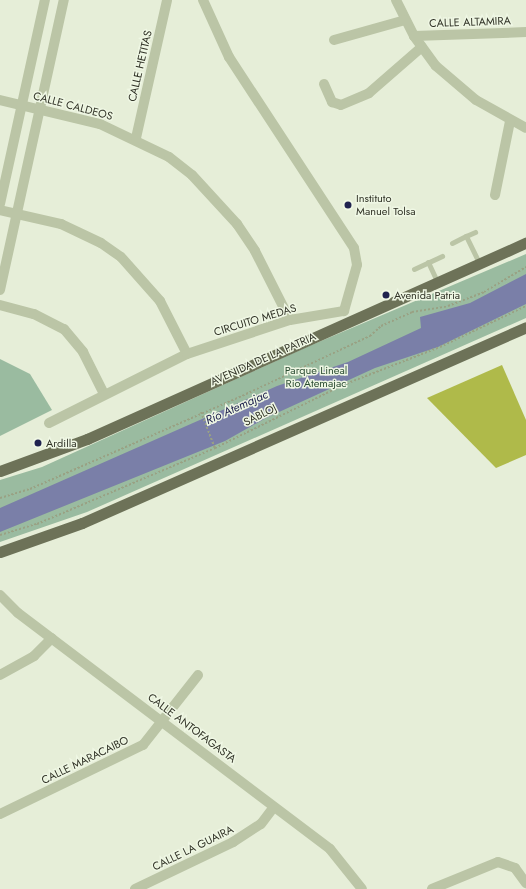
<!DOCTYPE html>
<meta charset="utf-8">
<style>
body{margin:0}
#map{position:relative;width:526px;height:889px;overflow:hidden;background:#e6eed8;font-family:Jost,sans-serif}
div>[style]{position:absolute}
.green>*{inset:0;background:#9abba0}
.water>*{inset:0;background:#7a7fa8}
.building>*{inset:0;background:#afba4a}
.path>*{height:2px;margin-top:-1px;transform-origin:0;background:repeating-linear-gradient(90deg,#99a183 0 2px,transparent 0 4px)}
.service>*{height:5px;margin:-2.5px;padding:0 2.5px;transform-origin:2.5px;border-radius:2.5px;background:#bbc5a6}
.minor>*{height:10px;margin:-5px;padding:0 5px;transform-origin:5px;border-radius:5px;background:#bbc5a6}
.primary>*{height:11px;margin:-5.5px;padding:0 5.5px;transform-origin:5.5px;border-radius:5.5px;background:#6d7258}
.dots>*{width:11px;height:11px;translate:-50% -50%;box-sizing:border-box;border:2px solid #eff7e4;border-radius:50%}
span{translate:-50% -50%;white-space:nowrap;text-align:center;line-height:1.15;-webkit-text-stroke:3px #eff7e4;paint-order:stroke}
.street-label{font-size:11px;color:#303226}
.poi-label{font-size:11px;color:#303226}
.left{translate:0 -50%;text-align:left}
.park-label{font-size:11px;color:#2c4d33}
.water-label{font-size:12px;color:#20234f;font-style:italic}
</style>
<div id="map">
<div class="green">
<div style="clip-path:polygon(526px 254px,526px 318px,87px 512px,0 542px,0 480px,42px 467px,307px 347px)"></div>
<div style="clip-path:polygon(0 359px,30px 374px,52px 410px,0 436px)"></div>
</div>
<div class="water">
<div style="clip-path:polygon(526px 274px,526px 304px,438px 347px,375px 368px,266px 418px,225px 441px,0 532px,0 508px,277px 386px,348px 362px,421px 328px,420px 317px,470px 303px)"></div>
</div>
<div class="building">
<div style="clip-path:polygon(502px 365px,526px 420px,526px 455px,496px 468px,427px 398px)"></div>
</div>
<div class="path">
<div style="left:201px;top:412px;width:39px;rotate:69deg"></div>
<div style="left:0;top:498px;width:31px;rotate:-17deg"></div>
<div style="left:30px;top:489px;width:236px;rotate:-23.7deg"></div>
<div style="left:246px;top:394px;width:137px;rotate:-25.1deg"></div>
<div style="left:370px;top:336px;width:15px;rotate:-42deg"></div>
<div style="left:381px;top:326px;width:34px;rotate:-24deg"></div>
<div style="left:412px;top:312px;width:36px;rotate:-9deg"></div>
<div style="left:448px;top:306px;width:39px;rotate:-21deg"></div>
<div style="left:484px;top:292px;width:49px;rotate:-30.8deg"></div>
<div style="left:0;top:535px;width:39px;rotate:-17deg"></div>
<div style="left:37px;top:524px;width:194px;rotate:-23.1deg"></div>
<div style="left:215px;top:448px;width:143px;rotate:-26.2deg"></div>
<div style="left:343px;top:385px;width:104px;rotate:-21.4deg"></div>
<div style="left:440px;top:347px;width:95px;rotate:-25.5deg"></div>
</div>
<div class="service">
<div style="left:466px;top:236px;width:10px;rotate:-24deg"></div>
<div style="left:452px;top:243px;width:16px;rotate:-27deg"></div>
<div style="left:466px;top:236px;width:30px;rotate:64deg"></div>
<div style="left:428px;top:262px;width:21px;rotate:65deg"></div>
<div style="left:414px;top:269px;width:31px;rotate:-25deg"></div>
</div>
<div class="minor">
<div style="left:203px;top:0;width:63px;rotate:65.5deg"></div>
<div style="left:229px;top:57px;width:228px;rotate:56.8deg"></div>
<div style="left:354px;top:248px;width:17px;rotate:80deg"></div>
<div style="left:357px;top:265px;width:48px;rotate:105.8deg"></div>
<div style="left:396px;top:0;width:40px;rotate:63.4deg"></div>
<div style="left:414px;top:36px;width:37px;rotate:54deg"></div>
<div style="left:436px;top:66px;width:52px;rotate:40.4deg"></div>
<div style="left:476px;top:100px;width:57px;rotate:29.2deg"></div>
<div style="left:414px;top:36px;width:112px;rotate:-2deg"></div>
<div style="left:334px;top:40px;width:74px;rotate:-15.7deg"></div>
<div style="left:324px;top:84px;width:20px;rotate:66deg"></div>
<div style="left:332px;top:102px;width:9px;rotate:18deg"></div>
<div style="left:341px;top:105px;width:30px;rotate:-23deg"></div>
<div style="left:369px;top:93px;width:70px;rotate:-41deg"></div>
<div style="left:0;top:100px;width:103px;rotate:13.5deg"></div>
<div style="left:100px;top:124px;width:76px;rotate:25.6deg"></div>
<div style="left:169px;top:157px;width:29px;rotate:38deg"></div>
<div style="left:192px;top:175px;width:67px;rotate:47.4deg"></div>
<div style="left:237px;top:224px;width:32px;rotate:56deg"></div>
<div style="left:255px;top:251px;width:77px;rotate:63.1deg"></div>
<div style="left:136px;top:138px;width:141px;rotate:-77.3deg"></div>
<div style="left:495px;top:195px;width:76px;rotate:-78.5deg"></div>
<div style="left:0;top:204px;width:209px;rotate:-77.6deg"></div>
<div style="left:0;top:210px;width:63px;rotate:12.9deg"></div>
<div style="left:61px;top:224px;width:44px;rotate:25.4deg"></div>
<div style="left:101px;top:243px;width:24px;rotate:35deg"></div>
<div style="left:121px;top:257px;width:59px;rotate:48.4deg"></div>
<div style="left:160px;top:301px;width:59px;rotate:63deg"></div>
<div style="left:0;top:290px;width:297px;rotate:-77.6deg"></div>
<div style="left:0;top:305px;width:35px;rotate:15deg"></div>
<div style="left:34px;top:314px;width:34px;rotate:27deg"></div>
<div style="left:64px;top:329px;width:30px;rotate:50deg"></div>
<div style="left:83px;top:352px;width:47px;rotate:63.4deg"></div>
<div style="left:49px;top:423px;width:154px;rotate:-26.6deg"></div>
<div style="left:187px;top:354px;width:108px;rotate:-18.3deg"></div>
<div style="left:290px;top:320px;width:55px;rotate:-9.5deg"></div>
<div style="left:0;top:595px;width:25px;rotate:45deg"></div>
<div style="left:18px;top:613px;width:391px;rotate:37.1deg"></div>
<div style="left:330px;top:849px;width:51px;rotate:51.3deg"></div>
<div style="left:0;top:675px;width:39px;rotate:-29deg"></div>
<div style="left:34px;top:656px;width:25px;rotate:-45deg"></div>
<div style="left:0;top:814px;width:159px;rotate:-25.8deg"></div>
<div style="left:143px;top:745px;width:89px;rotate:-51.8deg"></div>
<div style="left:135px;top:889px;width:109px;rotate:-25.6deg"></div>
<div style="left:233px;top:842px;width:33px;rotate:-33deg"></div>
<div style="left:261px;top:824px;width:21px;rotate:-53deg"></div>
<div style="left:432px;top:889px;width:71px;rotate:-22.2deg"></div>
<div style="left:498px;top:862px;width:18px;rotate:19deg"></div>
<div style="left:515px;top:868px;width:19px;rotate:54deg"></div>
</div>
<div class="primary">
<div style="left:0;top:471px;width:93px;rotate:-20.2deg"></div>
<div style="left:87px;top:439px;width:481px;rotate:-24.1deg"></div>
<div style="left:0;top:552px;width:87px;rotate:-19.5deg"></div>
<div style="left:82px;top:523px;width:485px;rotate:-23.8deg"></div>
</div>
<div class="dots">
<div style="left:348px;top:205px;background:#20234f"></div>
<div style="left:386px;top:295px;background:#20234f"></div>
<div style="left:38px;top:443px;background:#20234f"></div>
</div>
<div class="street-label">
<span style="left:470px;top:22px;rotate:-2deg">CALLE ALTAMIRA</span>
<span style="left:140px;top:66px;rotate:-77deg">CALLE HETITAS</span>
<span style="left:73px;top:106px;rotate:15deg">CALLE CALDEOS</span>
<span style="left:255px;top:320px;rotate:-17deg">CIRCUITO MEDAS</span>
<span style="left:263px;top:359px;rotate:-24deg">AVENIDA DE LA PATRIA</span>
<span style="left:260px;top:415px;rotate:-27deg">SABLOJ</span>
<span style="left:192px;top:728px;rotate:37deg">CALLE ANTOFAGASTA</span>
<span style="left:85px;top:760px;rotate:-26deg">CALLE MARACAIBO</span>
<span style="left:193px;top:848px;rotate:-26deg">CALLE LA GUAIRA</span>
</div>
<div class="poi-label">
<span class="left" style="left:356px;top:205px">Instituto<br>Manuel Tolsa</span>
<span class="left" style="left:394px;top:295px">Avenida Patria</span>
<span class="left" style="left:46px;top:443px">Ardilla</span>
</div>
<div class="park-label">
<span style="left:316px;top:377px">Parque Lineal<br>Rio Atemajac</span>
</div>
<div class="water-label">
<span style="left:237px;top:408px;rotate:-24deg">Río Atemajac</span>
</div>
</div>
